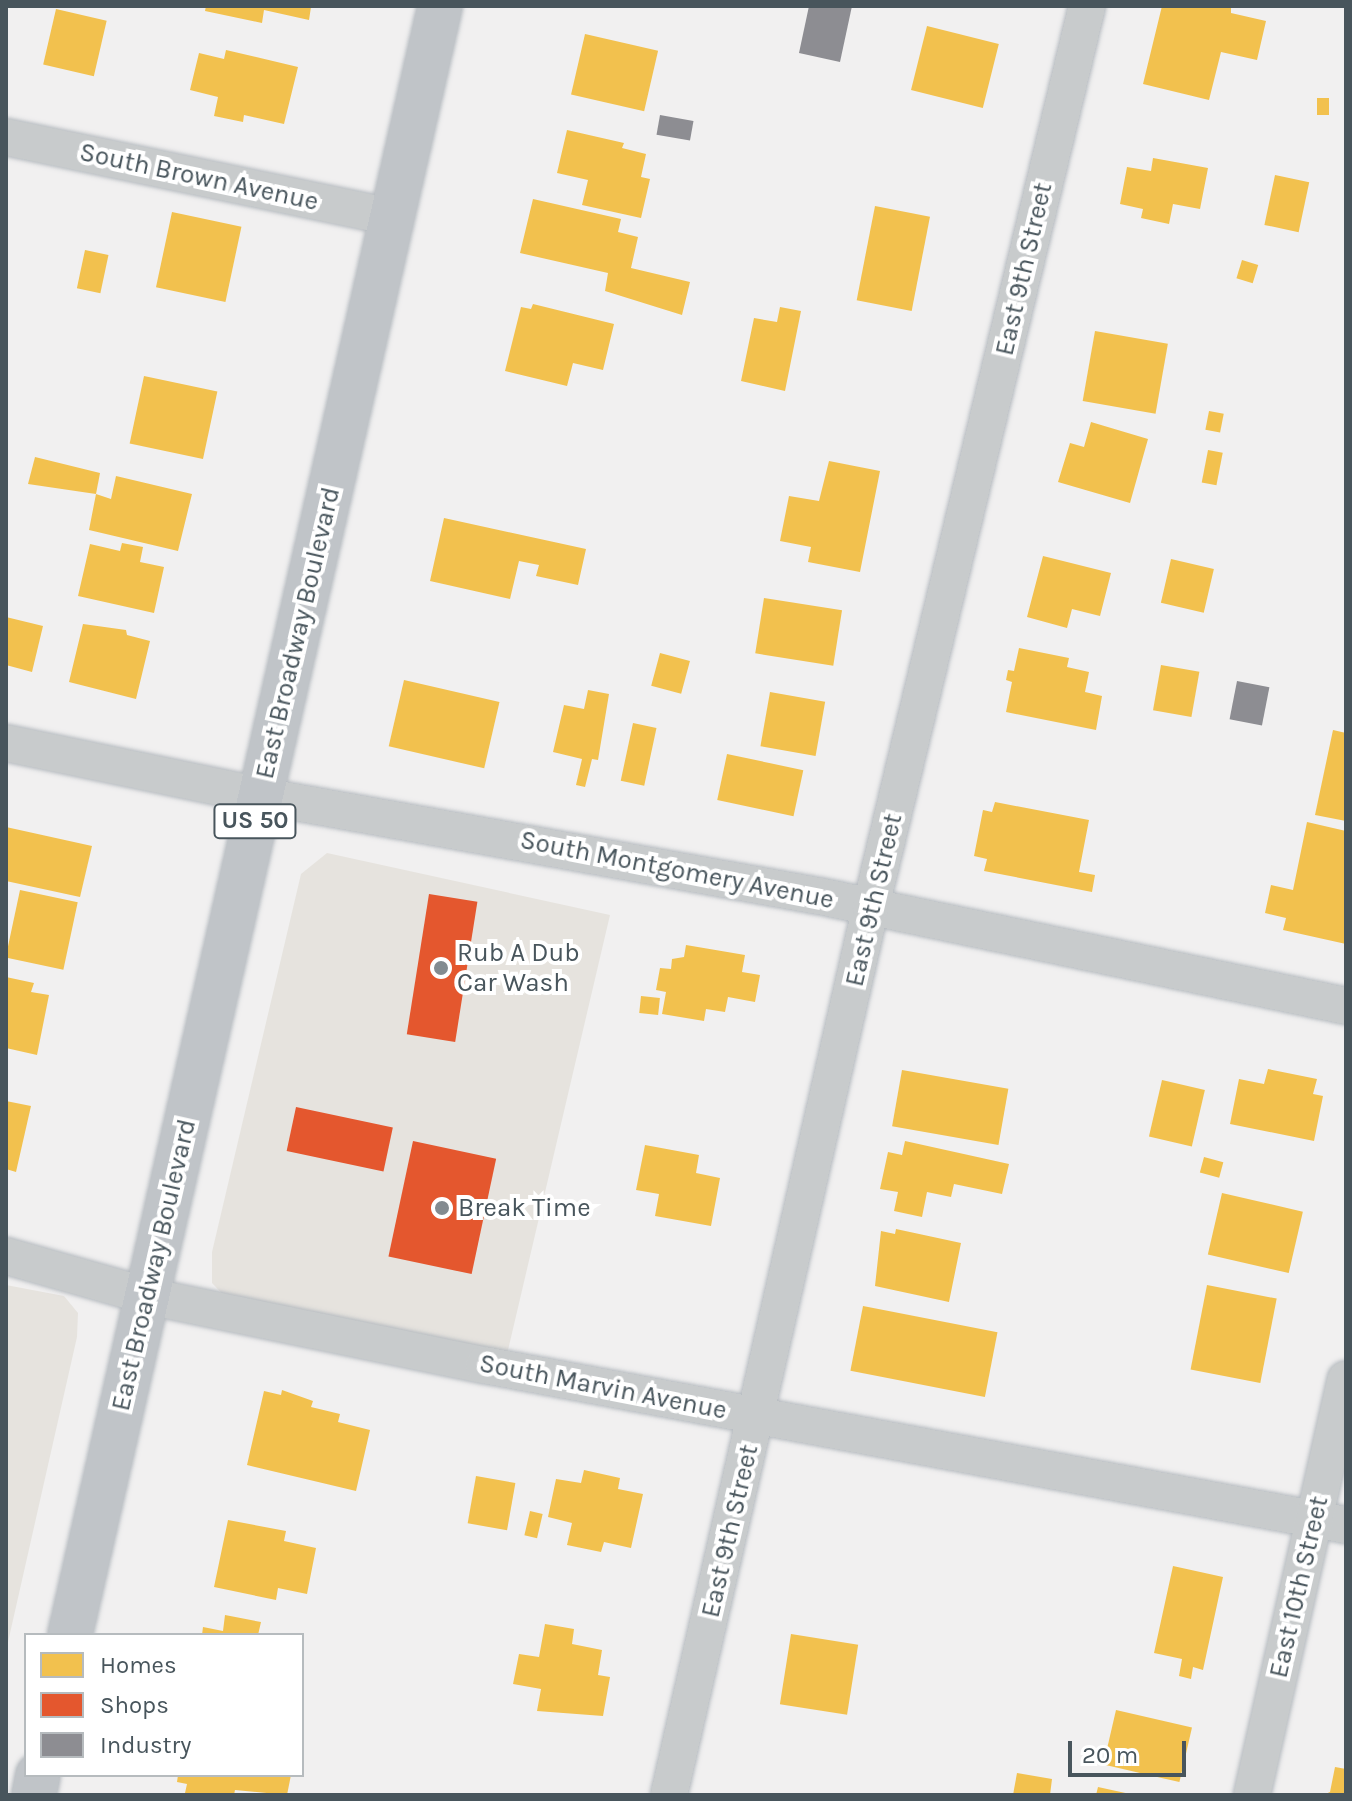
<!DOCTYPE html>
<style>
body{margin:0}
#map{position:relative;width:1352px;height:1801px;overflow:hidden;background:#f1f0f0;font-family:Karla,sans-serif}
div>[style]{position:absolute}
.commercial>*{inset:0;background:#e6e3de}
.homes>*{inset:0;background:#f2c14e;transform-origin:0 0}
.shops>*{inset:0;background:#e4572e;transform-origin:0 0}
.industry>*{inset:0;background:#8d8d92;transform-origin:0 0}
.roads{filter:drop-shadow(0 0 2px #b6bbc0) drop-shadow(0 0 2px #b6bbc0)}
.minor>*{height:36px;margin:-18px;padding:0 18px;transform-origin:18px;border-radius:18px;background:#c8cbcc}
.trunk>*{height:44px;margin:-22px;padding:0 22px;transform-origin:22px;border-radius:22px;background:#c0c4c8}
.dots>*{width:22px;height:22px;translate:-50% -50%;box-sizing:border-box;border:4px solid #fff;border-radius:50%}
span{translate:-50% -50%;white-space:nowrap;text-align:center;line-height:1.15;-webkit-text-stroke:8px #fff;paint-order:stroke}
.shield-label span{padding:2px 6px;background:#fff;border:2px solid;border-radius:6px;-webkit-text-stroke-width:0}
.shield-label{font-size:24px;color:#48555c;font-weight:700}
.street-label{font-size:26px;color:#48555c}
.poi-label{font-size:26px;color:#48555c}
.left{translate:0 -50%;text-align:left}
.frame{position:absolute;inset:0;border:8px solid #48555c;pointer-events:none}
.legend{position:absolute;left:24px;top:1633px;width:280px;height:144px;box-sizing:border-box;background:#fff;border:2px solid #b6bbbe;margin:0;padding:10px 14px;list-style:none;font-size:24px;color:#48555c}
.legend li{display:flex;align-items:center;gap:16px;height:40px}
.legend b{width:40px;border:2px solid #b6bbbe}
.scale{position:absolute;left:1068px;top:1741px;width:118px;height:36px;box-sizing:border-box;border:4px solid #48555c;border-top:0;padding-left:10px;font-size:24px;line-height:28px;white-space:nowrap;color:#48555c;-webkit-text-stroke:6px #fff;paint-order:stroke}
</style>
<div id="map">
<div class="commercial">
<div style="clip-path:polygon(327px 853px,610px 915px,505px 1363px,231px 1303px,212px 1283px,212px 1252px,301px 874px)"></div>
<div style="clip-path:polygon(6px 1285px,64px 1296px,78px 1313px,77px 1337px,6px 1651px)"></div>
</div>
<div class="homes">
<div style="clip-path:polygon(206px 6px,307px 6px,311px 7px,309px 20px,264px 10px,262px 23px,205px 11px)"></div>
<div style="clip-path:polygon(1162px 6px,1231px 6px,1231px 13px,1266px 21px,1257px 60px,1221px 52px,1209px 100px,1143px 84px)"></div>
<div style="left:56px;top:9px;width:52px;height:57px;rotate:13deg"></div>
<div style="left:927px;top:26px;width:74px;height:66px;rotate:14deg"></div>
<div style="left:585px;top:34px;width:75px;height:62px;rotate:13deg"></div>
<div style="clip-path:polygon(226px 50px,298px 67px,284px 124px,244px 115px,243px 122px,214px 116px,218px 97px,190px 90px,199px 53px,224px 59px)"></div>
<div style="left:1317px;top:98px;width:12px;height:17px"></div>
<div style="clip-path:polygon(567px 130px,624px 143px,622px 148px,646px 154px,641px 177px,650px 179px,641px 218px,582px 205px,588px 180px,557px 173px)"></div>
<div style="clip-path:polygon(1153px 158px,1208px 168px,1200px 209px,1173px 204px,1169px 224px,1141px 218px,1143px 209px,1120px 204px,1127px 167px,1151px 171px)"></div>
<div style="left:1275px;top:175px;width:35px;height:51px;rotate:12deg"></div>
<div style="clip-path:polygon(533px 199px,621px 219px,618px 232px,638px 237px,631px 268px,690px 282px,682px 315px,605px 291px,608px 273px,520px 253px)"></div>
<div style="left:875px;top:206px;width:56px;height:96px;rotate:11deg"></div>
<div style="left:172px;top:212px;width:71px;height:77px;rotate:12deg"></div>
<div style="left:85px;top:250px;width:24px;height:39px;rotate:12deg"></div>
<div style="left:1242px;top:260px;width:17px;height:19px;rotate:17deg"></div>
<div style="clip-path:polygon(533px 304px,614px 324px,603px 370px,573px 363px,567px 386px,505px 371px,521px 307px,531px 309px)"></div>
<div style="clip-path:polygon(780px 307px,801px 311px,785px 391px,741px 381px,754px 318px,777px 322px)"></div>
<div style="left:1095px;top:331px;width:74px;height:71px;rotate:10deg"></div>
<div style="left:144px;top:376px;width:75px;height:69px;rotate:12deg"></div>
<div style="left:1209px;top:411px;width:15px;height:19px;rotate:11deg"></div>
<div style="clip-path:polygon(1091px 422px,1148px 439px,1130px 503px,1058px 482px,1070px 443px,1084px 447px)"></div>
<div style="left:1208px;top:450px;width:15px;height:33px;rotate:11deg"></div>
<div style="clip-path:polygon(35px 457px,100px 473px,96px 494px,28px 484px)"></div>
<div style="clip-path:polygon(829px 461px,880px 471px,860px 572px,808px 562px,811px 547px,780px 541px,789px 496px,819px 501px)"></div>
<div style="clip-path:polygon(116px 476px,192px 494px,178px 551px,89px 530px,96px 494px,111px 499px)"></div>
<div style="clip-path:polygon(444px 518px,586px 549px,578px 585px,536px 576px,539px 565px,519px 561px,510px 599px,430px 581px)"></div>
<div style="clip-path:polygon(122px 543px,143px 547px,140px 562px,164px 567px,154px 613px,78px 596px,90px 544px,120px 551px)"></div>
<div style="clip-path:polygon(1043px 556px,1111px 573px,1100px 616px,1072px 609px,1067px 628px,1027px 617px)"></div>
<div style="left:1171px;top:559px;width:44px;height:45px;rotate:13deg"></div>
<div style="left:764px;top:598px;width:79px;height:56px;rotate:9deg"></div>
<div style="clip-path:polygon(6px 617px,43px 626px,32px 672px,6px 665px)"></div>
<div style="clip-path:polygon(83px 624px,126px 630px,127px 635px,150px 641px,136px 699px,69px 682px)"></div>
<div style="clip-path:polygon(1019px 648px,1069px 658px,1067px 667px,1089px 672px,1085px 692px,1102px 696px,1096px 730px,1006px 712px,1012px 682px,1006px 680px,1008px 670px,1014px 671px)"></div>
<div style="left:660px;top:653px;width:31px;height:34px;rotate:15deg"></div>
<div style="left:1161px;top:665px;width:39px;height:46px;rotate:10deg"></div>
<div style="left:404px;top:680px;width:98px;height:68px;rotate:13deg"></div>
<div style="clip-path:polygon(588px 690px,609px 694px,598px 760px,592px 759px,585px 787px,576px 785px,582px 759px,553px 752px,564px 705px,584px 709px)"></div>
<div style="left:770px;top:692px;width:56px;height:55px;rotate:10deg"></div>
<div style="left:633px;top:723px;width:24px;height:59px;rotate:12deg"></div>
<div style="clip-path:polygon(1333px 730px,1346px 733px,1346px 821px,1315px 815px)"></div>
<div style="left:727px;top:754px;width:78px;height:47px;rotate:12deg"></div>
<div style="clip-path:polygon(995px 802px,1089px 820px,1079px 872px,1095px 875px,1092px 892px,984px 871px,987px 859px,974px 856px,983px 810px,992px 812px)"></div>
<div style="clip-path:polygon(1307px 822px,1346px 831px,1346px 944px,1283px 930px,1286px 918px,1265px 913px,1271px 885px,1293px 890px)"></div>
<div style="clip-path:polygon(6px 827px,92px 846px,80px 897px,6px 881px)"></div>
<div style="left:20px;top:890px;width:59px;height:69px;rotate:12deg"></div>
<div style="clip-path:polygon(686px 945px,745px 955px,742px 972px,760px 975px,755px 1002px,728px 997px,725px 1012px,706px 1009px,704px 1021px,662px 1014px,666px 992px,656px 990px,660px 968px,671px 969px,672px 959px,684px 957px)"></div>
<div style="clip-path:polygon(6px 977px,34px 983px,31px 992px,49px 995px,37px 1055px,6px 1048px)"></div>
<div style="left:641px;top:996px;width:19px;height:17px;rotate:6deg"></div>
<div style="clip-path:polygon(1268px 1069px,1317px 1079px,1313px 1094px,1323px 1096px,1314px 1141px,1230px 1124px,1239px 1079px,1264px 1084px)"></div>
<div style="left:902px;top:1070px;width:108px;height:57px;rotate:10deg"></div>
<div style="left:1162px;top:1080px;width:44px;height:58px;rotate:13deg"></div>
<div style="clip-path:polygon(6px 1101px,31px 1106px,16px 1172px,6px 1169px)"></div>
<div style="clip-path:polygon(905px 1141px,1009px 1164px,1002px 1194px,954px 1184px,951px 1197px,927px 1192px,922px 1217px,894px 1211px,898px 1192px,880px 1189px,888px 1152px,902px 1155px)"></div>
<div style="clip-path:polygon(645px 1145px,699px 1155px,696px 1173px,720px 1178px,711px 1226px,655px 1216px,659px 1194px,636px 1190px)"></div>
<div style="left:1204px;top:1157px;width:20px;height:16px;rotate:15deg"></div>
<div style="left:1222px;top:1193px;width:83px;height:63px;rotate:13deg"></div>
<div style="clip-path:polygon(896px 1229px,961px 1243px,949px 1302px,875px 1286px,881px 1231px,895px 1234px)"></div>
<div style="left:1207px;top:1285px;width:71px;height:86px;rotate:11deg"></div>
<div style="left:863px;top:1306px;width:137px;height:66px;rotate:11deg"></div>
<div style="clip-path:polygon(282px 1390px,313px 1401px,311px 1407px,340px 1414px,338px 1422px,370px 1430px,356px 1491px,247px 1465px,264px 1391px,281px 1395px)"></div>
<div style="clip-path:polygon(584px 1470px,620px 1478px,618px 1489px,643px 1494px,631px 1548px,604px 1542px,601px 1552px,567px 1545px,572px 1523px,548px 1517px,556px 1479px,581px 1483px)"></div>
<div style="left:476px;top:1476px;width:40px;height:48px;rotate:10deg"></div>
<div style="left:530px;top:1511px;width:13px;height:25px;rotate:13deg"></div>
<div style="clip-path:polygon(228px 1520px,286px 1531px,284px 1541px,316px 1548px,307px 1594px,278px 1588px,276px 1600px,214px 1587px)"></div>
<div style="clip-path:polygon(1173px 1566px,1223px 1577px,1203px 1670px,1193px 1667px,1191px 1679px,1179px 1676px,1182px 1659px,1154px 1653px)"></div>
<div style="clip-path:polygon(225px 1615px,261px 1622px,258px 1635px,202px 1635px,203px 1627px,223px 1631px)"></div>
<div style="clip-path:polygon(545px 1624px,574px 1629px,572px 1644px,602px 1650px,598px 1675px,610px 1677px,603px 1716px,537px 1711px,541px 1689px,513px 1684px,519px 1654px,539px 1657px)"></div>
<div style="left:791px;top:1634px;width:68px;height:71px;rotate:9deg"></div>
<div style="left:1116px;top:1710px;width:78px;height:56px;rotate:13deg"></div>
<div style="clip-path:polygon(1335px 1767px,1346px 1769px,1346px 1795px,1323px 1795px,1330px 1792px)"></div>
<div style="clip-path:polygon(1017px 1773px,1052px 1779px,1050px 1795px,1013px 1795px)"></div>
<div style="clip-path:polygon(178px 1775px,291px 1775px,287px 1795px,235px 1790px,234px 1795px,197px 1795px,185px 1793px,187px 1784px,177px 1782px)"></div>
<div style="clip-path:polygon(1098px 1787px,1130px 1794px,1129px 1795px,1096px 1795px)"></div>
</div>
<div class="shops">
<div style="left:429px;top:894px;width:49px;height:142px;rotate:9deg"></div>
<div style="left:296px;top:1107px;width:99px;height:45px;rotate:12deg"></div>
<div style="left:413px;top:1141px;width:85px;height:118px;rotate:12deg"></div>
</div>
<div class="industry">
<div style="clip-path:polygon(809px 6px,852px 6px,840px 62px,799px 53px)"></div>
<div style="left:660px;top:115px;width:34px;height:20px;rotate:10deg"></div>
<div style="left:1237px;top:681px;width:33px;height:39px;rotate:11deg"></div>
</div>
<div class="roads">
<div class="minor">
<div style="left:6px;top:137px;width:394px;rotate:11.7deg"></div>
<div style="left:6px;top:743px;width:260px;rotate:11.7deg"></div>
<div style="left:261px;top:796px;width:572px;rotate:10.17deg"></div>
<div style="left:824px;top:897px;width:533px;rotate:11.79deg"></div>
<div style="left:6px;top:1256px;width:147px;rotate:15.8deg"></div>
<div style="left:147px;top:1296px;width:344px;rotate:11.6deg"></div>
<div style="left:484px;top:1365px;width:877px;rotate:10.52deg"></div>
<div style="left:669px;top:1795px;width:912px;rotate:-77.2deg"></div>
<div style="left:871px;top:906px;width:926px;rotate:-76.5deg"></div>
<div style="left:1252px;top:1795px;width:426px;rotate:-77.3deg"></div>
</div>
<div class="trunk">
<div style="left:70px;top:1635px;width:1670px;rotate:-77.2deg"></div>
<div style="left:34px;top:1795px;width:20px;rotate:-79deg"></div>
</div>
</div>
<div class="dots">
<div style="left:441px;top:968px;background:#838b90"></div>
<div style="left:442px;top:1208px;background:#838b90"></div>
</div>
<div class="shield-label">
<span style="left:255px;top:821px">US 50</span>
</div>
<div class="street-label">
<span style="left:199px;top:177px;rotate:12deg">South Brown Avenue</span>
<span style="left:1024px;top:269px;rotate:-77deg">East 9th Street</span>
<span style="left:298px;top:633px;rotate:-77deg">East Broadway Boulevard</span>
<span style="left:677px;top:870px;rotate:11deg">South Montgomery Avenue</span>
<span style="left:874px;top:900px;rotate:-77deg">East 9th Street</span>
<span style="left:154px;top:1265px;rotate:-77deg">East Broadway Boulevard</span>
<span style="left:603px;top:1387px;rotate:11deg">South Marvin Avenue</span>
<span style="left:730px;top:1531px;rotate:-77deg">East 9th Street</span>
<span style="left:1299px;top:1587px;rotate:-77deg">East 10th Street</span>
</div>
<div class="poi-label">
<span class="left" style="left:457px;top:968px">Rub A Dub<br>Car Wash</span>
<span class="left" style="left:458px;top:1208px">Break Time</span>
</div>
<div class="frame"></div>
<ul class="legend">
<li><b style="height:22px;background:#f2c14e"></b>Homes</li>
<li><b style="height:22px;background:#e4572e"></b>Shops</li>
<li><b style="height:22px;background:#8d8d92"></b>Industry</li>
</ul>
<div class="scale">20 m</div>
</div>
